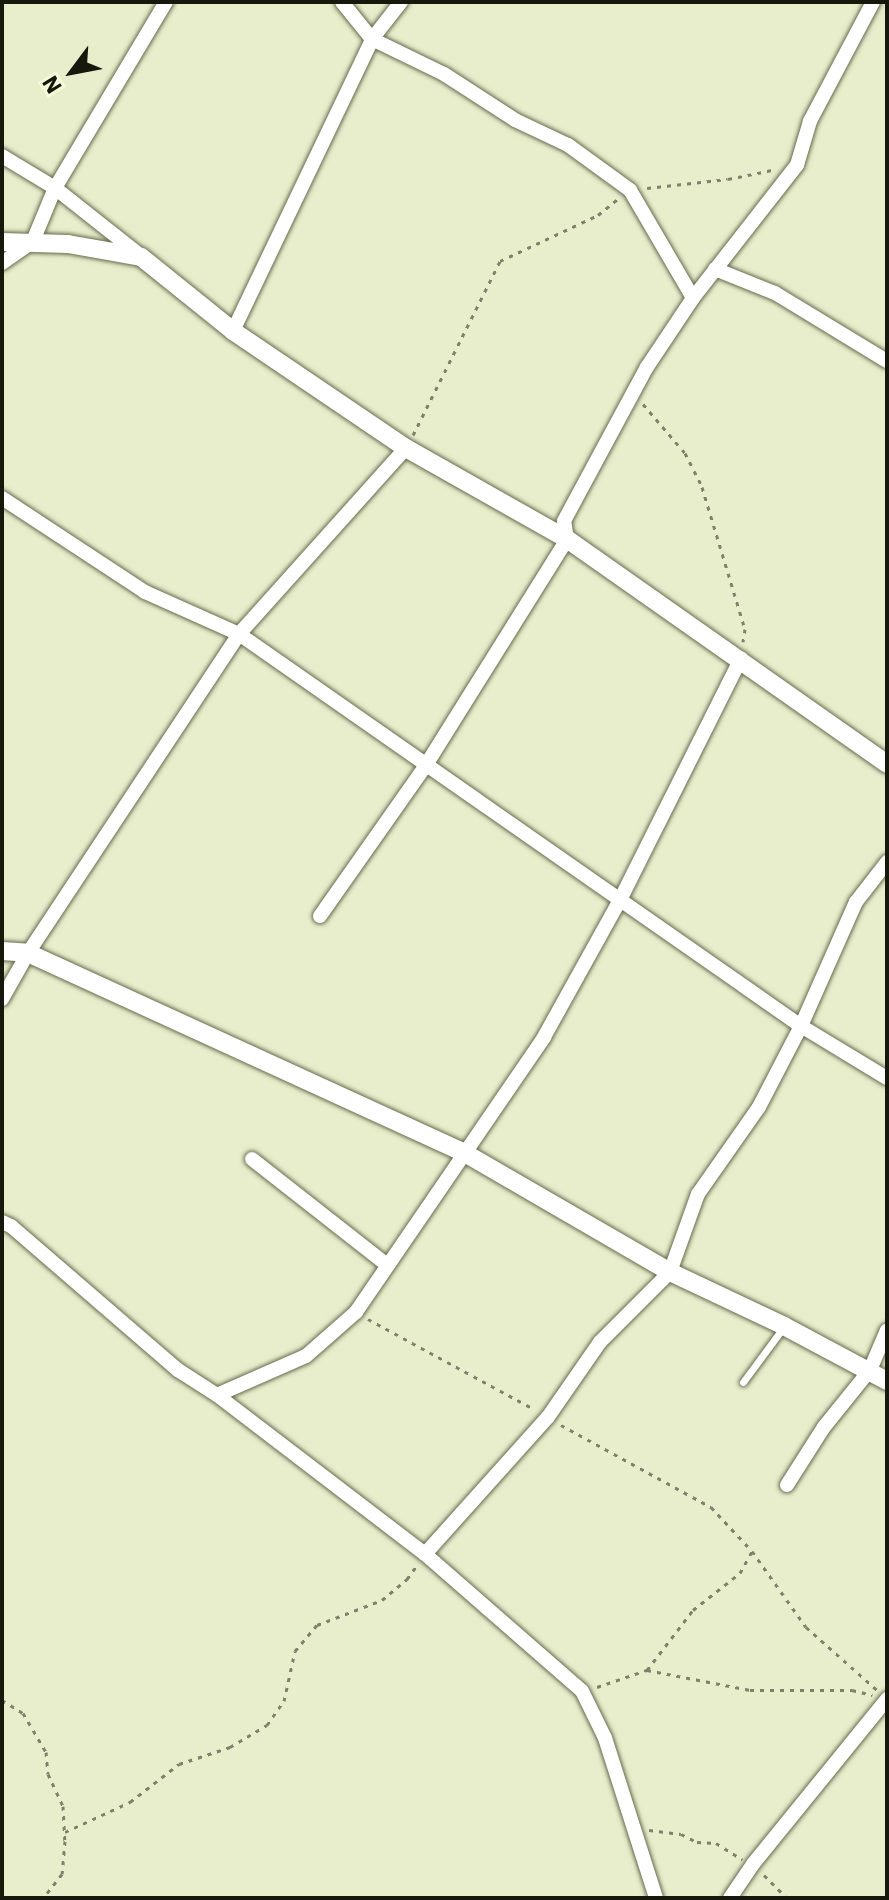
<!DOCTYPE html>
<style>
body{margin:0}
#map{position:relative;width:889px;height:1900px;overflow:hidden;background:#e8edcc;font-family:"IBM Plex Sans",sans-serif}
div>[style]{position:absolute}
.path>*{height:3px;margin-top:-1.5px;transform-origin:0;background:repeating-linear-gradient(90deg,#7e826b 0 4px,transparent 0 10px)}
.roads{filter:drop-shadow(0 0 2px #666b4d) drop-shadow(0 0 2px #666b4d)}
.lane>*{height:7px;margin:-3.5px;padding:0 3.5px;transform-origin:3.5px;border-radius:3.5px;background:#fff}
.street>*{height:14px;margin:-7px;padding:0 7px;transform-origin:7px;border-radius:7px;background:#fff}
.secondary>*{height:18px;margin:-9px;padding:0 9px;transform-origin:9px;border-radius:9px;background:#fff}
span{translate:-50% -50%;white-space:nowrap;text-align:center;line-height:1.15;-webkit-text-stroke:6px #f5fbd9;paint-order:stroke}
.frame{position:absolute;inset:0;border:4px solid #16180c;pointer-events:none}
.north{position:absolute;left:32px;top:32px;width:80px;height:80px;-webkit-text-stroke:6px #f5fbd9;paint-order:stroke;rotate:238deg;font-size:22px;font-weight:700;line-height:32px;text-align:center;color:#16180c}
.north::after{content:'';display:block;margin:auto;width:28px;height:36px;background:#16180c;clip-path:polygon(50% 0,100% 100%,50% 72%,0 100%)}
</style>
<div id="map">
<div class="path">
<div style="left:647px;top:188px;width:81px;rotate:-6.3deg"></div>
<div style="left:728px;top:179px;width:50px;rotate:-11.5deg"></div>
<div style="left:643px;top:404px;width:65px;rotate:49.4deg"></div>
<div style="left:685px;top:453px;width:38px;rotate:63deg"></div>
<div style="left:702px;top:487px;width:148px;rotate:73.2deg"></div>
<div style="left:745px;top:629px;width:13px;rotate:99deg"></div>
<div style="left:413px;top:435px;width:195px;rotate:-63.4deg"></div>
<div style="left:500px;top:261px;width:108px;rotate:-25.1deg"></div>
<div style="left:598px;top:215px;width:26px;rotate:-39deg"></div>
<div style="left:368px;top:1319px;width:189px;rotate:28.5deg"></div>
<div style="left:561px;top:1425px;width:171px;rotate:28.7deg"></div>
<div style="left:711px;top:1507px;width:60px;rotate:47deg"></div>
<div style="left:752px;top:1551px;width:93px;rotate:54.6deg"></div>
<div style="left:806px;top:1627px;width:96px;rotate:41.6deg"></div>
<div style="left:647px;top:1670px;width:76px;rotate:-52.5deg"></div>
<div style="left:693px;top:1610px;width:60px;rotate:-38.2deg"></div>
<div style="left:740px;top:1573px;width:25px;rotate:-61deg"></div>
<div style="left:597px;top:1687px;width:53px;rotate:-18.8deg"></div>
<div style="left:647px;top:1670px;width:105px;rotate:11deg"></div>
<div style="left:750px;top:1690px;width:102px"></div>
<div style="left:852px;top:1690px;width:21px;rotate:14deg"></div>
<div style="left:2px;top:1700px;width:25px;rotate:32deg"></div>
<div style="left:23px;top:1713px;width:45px;rotate:59.5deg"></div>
<div style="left:46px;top:1752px;width:22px;rotate:85deg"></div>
<div style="left:48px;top:1774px;width:35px;rotate:65deg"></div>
<div style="left:63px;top:1806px;width:35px;rotate:87deg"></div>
<div style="left:65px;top:1841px;width:33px;rotate:95deg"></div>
<div style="left:62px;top:1874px;width:31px;rotate:128deg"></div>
<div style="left:649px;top:1830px;width:32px;rotate:7deg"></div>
<div style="left:681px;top:1834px;width:18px;rotate:27deg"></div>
<div style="left:697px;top:1842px;width:19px;rotate:3deg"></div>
<div style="left:716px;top:1843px;width:31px;rotate:32deg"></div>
<div style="left:65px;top:1832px;width:72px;rotate:-24.8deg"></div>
<div style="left:130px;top:1802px;width:62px;rotate:-37.8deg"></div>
<div style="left:179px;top:1764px;width:54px;rotate:-18.4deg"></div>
<div style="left:230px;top:1747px;width:43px;rotate:-30.7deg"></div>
<div style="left:267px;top:1725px;width:29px;rotate:-55deg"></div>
<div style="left:284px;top:1701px;width:51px;rotate:-77.6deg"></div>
<div style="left:295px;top:1651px;width:34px;rotate:-50deg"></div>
<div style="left:317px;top:1625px;width:70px;rotate:-21deg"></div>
<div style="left:382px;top:1600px;width:33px;rotate:-40deg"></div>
<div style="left:407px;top:1579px;width:19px;rotate:-54deg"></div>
<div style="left:764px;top:1875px;width:33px;rotate:45deg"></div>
</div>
<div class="roads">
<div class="lane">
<div style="left:743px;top:1382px;width:67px;rotate:-53.5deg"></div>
</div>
<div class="street">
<div style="left:342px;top:2px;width:48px;rotate:51deg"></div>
<div style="left:372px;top:39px;width:80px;rotate:25.9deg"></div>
<div style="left:444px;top:74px;width:85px;rotate:32.9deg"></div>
<div style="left:515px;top:120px;width:59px;rotate:25.3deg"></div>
<div style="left:568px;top:145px;width:77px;rotate:36deg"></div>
<div style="left:630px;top:190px;width:125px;rotate:59.7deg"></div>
<div style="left:2px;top:156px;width:62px;rotate:31.1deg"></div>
<div style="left:55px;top:188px;width:110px;rotate:38.3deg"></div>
<div style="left:2px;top:263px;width:38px;rotate:-35deg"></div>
<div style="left:33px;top:241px;width:57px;rotate:-67.5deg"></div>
<div style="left:55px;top:188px;width:217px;rotate:-59.2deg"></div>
<div style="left:715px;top:269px;width:65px;rotate:21.8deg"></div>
<div style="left:775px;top:293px;width:131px;rotate:31.3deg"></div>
<div style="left:233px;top:331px;width:323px;rotate:-64.5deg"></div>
<div style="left:372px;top:39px;width:47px;rotate:-51.9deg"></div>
<div style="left:2px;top:498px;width:171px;rotate:33.3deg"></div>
<div style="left:145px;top:592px;width:103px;rotate:24.1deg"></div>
<div style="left:239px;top:634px;width:685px;rotate:34.9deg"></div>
<div style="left:801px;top:1026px;width:100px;rotate:31.2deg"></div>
<div style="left:320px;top:916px;width:184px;rotate:-54.9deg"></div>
<div style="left:426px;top:765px;width:266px;rotate:-58deg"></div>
<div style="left:567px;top:539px;width:18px;rotate:-99deg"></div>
<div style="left:564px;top:521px;width:175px;rotate:-61.7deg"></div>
<div style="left:647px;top:367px;width:83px;rotate:-56.3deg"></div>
<div style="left:693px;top:298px;width:169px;rotate:-52deg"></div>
<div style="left:797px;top:165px;width:46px;rotate:-73.5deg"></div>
<div style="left:810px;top:121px;width:135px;rotate:-62.1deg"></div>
<div style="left:2px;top:999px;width:53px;rotate:-60.5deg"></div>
<div style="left:28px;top:953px;width:382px;rotate:-56.5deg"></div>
<div style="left:239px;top:634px;width:250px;rotate:-48.1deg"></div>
<div style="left:252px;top:1159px;width:172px;rotate:38.1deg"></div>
<div style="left:2px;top:1222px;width:10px;rotate:24deg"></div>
<div style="left:11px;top:1226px;width:221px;rotate:40.8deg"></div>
<div style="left:178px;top:1370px;width:46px;rotate:32.7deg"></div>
<div style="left:217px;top:1395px;width:262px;rotate:37.4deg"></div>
<div style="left:425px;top:1554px;width:208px;rotate:41.1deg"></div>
<div style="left:582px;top:1691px;width:52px;rotate:63.9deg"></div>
<div style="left:605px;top:1738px;width:168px;rotate:72.3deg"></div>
<div style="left:217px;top:1395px;width:97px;rotate:-23.7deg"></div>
<div style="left:306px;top:1356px;width:67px;rotate:-41.3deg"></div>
<div style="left:356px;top:1312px;width:333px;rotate:-55.6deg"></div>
<div style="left:544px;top:1037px;width:159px;rotate:-61deg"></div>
<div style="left:621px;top:898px;width:268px;rotate:-63.4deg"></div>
<div style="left:787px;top:1485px;width:69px;rotate:-57.5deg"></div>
<div style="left:824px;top:1427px;width:73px;rotate:-51.1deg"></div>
<div style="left:870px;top:1370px;width:43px;rotate:-67deg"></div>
<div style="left:425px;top:1554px;width:184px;rotate:-48.1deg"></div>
<div style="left:548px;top:1417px;width:91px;rotate:-55.3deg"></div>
<div style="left:600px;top:1342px;width:99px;rotate:-45deg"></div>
<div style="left:670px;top:1272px;width:83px;rotate:-70.3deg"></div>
<div style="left:698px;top:1194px;width:106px;rotate:-55deg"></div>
<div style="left:759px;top:1107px;width:91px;rotate:-62.6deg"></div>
<div style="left:801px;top:1026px;width:136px;rotate:-66.1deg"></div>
<div style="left:856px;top:902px;width:51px;rotate:-52.2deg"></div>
<div style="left:730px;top:1898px;width:41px;rotate:-55.9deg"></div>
<div style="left:753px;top:1864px;width:213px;rotate:-50.9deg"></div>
</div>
<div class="secondary">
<div style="left:2px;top:242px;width:66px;rotate:1.7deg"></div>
<div style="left:68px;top:244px;width:74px;rotate:10.1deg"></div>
<div style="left:141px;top:257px;width:118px;rotate:38.8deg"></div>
<div style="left:233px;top:331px;width:209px;rotate:34.1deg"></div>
<div style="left:406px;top:448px;width:185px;rotate:29.5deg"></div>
<div style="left:567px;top:539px;width:391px;rotate:35.1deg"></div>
<div style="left:2px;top:951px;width:26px;rotate:4deg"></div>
<div style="left:28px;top:953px;width:478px;rotate:24.6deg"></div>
<div style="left:463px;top:1152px;width:239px;rotate:30.1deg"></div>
<div style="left:670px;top:1272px;width:126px;rotate:25.3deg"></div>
<div style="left:784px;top:1326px;width:117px;rotate:28.1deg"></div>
</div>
</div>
<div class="frame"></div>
<div class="north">N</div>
</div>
